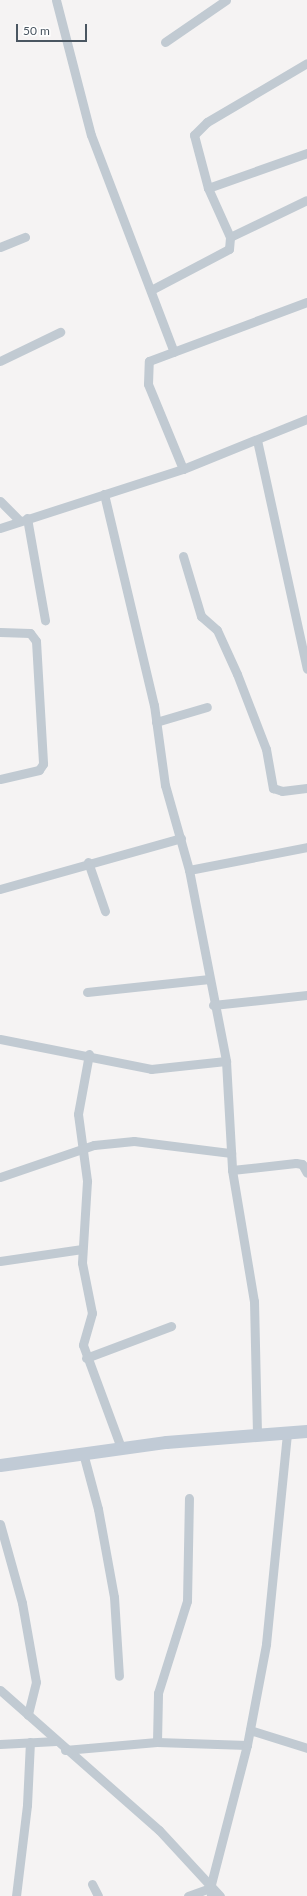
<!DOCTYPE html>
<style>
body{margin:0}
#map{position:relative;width:307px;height:1896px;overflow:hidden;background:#f5f3f3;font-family:Lato,sans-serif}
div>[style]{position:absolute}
.street>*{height:9px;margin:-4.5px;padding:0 4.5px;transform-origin:4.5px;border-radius:4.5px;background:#c1cad2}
.secondary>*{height:13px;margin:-6.5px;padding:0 6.5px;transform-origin:6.5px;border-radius:6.5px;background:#c1cbd6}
span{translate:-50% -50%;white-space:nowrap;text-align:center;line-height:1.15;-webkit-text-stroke:3px #fff;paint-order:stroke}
.scale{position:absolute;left:16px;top:24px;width:71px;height:18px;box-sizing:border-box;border:2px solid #4a5661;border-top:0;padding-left:5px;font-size:12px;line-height:14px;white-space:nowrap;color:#4a5661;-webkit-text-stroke:3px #fff;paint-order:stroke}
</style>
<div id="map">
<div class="street">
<div style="left:56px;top:0;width:139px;rotate:75.5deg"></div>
<div style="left:91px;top:135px;width:232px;rotate:69.1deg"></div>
<div style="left:165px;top:42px;width:74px;rotate:-34.5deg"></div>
<div style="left:208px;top:188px;width:105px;rotate:-19.5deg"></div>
<div style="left:230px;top:237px;width:85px;rotate:-25.7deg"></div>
<div style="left:0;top:247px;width:27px;rotate:-22deg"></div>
<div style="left:151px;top:290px;width:88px;rotate:-27.7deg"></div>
<div style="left:229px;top:249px;width:12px;rotate:-85deg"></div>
<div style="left:230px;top:237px;width:54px;rotate:-114.2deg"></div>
<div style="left:208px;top:188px;width:55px;rotate:-104.8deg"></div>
<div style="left:194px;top:135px;width:18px;rotate:-45deg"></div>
<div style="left:207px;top:122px;width:116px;rotate:-30.5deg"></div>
<div style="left:0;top:361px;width:67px;rotate:-25.8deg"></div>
<div style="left:257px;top:440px;width:234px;rotate:77.7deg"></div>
<div style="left:183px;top:469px;width:92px;rotate:-112.4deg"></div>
<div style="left:148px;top:384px;width:23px;rotate:-88deg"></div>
<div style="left:149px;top:361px;width:169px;rotate:-20.5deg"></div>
<div style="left:104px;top:494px;width:217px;rotate:76.7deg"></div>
<div style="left:154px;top:705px;width:81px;rotate:82.2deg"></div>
<div style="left:165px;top:785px;width:88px;rotate:74.2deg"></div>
<div style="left:189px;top:870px;width:195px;rotate:79deg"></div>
<div style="left:226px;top:1061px;width:109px;rotate:86.8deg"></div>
<div style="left:232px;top:1170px;width:133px;rotate:80.5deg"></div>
<div style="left:254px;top:1301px;width:132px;rotate:88.7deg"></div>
<div style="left:0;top:501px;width:27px;rotate:45deg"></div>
<div style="left:27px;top:518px;width:104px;rotate:80deg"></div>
<div style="left:0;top:528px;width:192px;rotate:-17.9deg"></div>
<div style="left:183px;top:469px;width:134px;rotate:-22deg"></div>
<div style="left:183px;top:556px;width:63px;rotate:73.3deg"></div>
<div style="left:201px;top:616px;width:21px;rotate:41deg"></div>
<div style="left:217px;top:630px;width:48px;rotate:65.6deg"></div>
<div style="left:237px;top:674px;width:80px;rotate:68.9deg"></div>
<div style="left:266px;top:749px;width:40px;rotate:80deg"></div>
<div style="left:273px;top:788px;width:9px;rotate:18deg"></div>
<div style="left:282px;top:791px;width:25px;rotate:-7deg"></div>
<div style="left:0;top:632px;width:30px;rotate:2deg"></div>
<div style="left:30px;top:633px;width:10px;rotate:53deg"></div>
<div style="left:36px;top:641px;width:123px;rotate:86.7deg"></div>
<div style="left:43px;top:764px;width:7px;rotate:124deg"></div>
<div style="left:39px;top:770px;width:40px;rotate:167deg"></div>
<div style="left:156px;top:722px;width:53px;rotate:-16.4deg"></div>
<div style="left:88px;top:862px;width:52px;rotate:70.9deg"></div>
<div style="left:189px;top:870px;width:120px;rotate:-11deg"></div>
<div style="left:0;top:889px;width:188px;rotate:-15.7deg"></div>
<div style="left:87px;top:992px;width:123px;rotate:-6.1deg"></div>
<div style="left:213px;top:1005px;width:95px;rotate:-6.1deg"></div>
<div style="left:0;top:1039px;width:154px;rotate:11.2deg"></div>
<div style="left:151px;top:1069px;width:75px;rotate:-6.1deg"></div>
<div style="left:89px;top:1054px;width:61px;rotate:100.4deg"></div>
<div style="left:78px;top:1114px;width:68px;rotate:82.3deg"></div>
<div style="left:87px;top:1181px;width:82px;rotate:93.5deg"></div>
<div style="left:82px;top:1263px;width:51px;rotate:78.7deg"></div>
<div style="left:92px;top:1313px;width:33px;rotate:106deg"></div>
<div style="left:83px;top:1345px;width:110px;rotate:69.7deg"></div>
<div style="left:232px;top:1170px;width:64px;rotate:-6.2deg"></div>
<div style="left:296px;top:1163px;width:6px;rotate:9deg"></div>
<div style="left:302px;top:1164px;width:10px;rotate:61deg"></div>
<div style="left:0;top:1177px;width:99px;rotate:-18.8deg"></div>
<div style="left:94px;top:1145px;width:40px;rotate:-5.7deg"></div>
<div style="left:134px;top:1141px;width:98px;rotate:7.1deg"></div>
<div style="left:0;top:1261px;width:83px;rotate:-8.3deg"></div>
<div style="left:86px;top:1358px;width:91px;rotate:-20.6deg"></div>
<div style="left:83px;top:1453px;width:58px;rotate:75deg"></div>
<div style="left:98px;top:1509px;width:89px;rotate:79.7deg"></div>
<div style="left:114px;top:1597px;width:79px;rotate:86.4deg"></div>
<div style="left:0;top:1524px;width:82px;rotate:74.4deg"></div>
<div style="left:22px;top:1603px;width:80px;rotate:80deg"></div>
<div style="left:36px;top:1682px;width:34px;rotate:104deg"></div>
<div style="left:0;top:1690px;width:212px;rotate:41.4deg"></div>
<div style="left:159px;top:1830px;width:90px;rotate:47.3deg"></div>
<div style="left:250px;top:1730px;width:60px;rotate:17.5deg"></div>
<div style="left:157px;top:1742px;width:49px;rotate:-88.8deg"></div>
<div style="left:158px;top:1693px;width:96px;rotate:-72.5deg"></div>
<div style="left:187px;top:1601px;width:103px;rotate:-88.9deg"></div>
<div style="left:0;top:1744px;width:56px;rotate:-3.1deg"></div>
<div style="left:65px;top:1750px;width:92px;rotate:-5deg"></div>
<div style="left:157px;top:1742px;width:90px;rotate:1.9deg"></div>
<div style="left:92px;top:1884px;width:13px;rotate:63deg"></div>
<div style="left:16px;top:1896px;width:92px;rotate:-83.1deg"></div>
<div style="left:27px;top:1805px;width:63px;rotate:-87.3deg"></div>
<div style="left:188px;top:1896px;width:23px;rotate:-20deg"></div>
<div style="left:211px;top:1896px;width:8px;rotate:-97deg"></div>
<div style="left:210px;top:1888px;width:148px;rotate:-75.5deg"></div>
<div style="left:247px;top:1745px;width:103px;rotate:-79.3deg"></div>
<div style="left:266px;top:1644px;width:213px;rotate:-84.3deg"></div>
</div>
<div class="secondary">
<div style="left:0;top:1465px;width:168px;rotate:-7.9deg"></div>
<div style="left:166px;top:1442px;width:141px;rotate:-4.5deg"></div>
</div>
<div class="scale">50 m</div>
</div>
